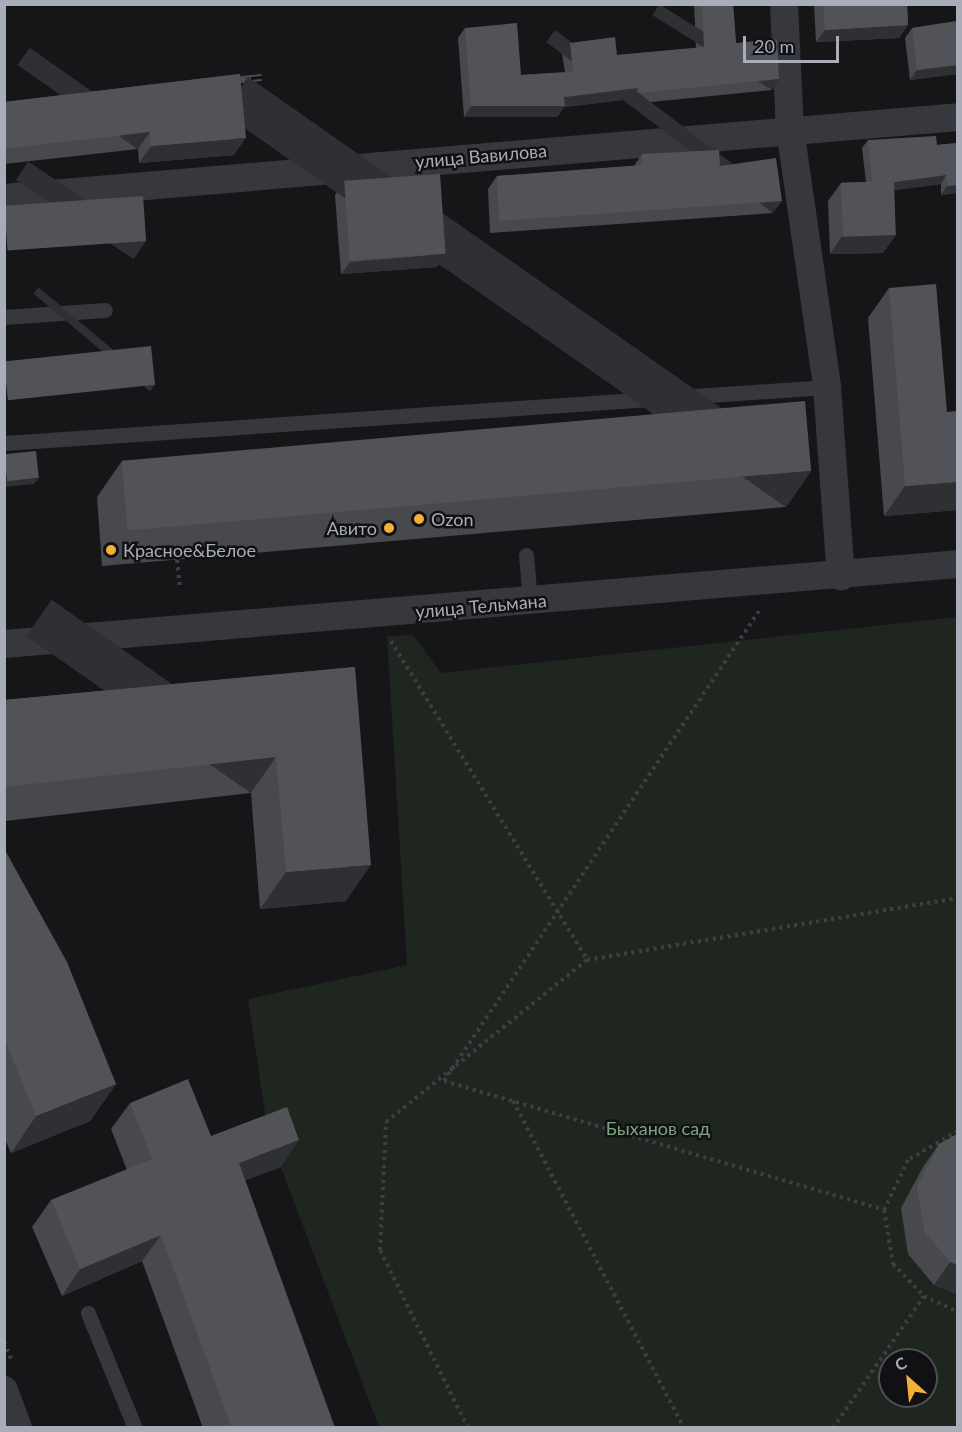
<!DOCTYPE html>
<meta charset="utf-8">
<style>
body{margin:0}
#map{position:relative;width:962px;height:1432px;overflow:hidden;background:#161618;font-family:Lato,sans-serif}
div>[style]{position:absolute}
.green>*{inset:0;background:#1e261f}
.path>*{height:4px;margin-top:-2px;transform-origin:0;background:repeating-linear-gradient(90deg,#3d3f44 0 3px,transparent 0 7.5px)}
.service>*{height:15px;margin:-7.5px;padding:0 7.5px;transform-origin:7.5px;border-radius:7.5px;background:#37383d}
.minor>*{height:28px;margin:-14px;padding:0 14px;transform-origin:14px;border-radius:14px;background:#37383d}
.rail>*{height:7px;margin-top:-3.5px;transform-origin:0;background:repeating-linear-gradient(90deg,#111113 0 14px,#4a4c52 0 28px);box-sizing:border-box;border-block:2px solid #4a4c52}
.wall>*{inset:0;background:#47494d}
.shaded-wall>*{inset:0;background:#2f3033;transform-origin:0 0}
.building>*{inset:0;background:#525359;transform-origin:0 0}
.dots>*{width:16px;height:16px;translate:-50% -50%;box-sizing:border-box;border:3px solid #111113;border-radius:50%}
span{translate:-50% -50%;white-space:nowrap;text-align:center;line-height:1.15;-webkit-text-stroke:5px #111113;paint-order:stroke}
.street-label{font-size:18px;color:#a8adb8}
.poi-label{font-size:18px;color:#a8adb8}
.left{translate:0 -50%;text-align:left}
.right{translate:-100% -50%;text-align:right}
.park-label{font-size:18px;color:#7fa381}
.frame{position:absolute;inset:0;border:6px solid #a8adb8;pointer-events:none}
.north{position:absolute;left:878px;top:1348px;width:60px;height:60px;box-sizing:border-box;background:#111113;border:2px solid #4d4f55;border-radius:50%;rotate:333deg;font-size:16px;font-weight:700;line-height:24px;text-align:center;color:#a8adb8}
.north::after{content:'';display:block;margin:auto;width:21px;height:27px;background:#f2b134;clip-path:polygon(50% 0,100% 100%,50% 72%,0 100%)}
.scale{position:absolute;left:743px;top:36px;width:96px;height:27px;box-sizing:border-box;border:3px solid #a8adb8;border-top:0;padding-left:8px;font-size:18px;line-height:21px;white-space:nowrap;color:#a8adb8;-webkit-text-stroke:4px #111113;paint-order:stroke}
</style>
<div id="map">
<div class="green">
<div style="clip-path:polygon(evenodd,957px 617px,957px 1427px,379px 1427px,268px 1133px,248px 999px,407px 965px,387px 636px,413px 635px,441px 673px,957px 617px,890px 1360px,926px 1360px,926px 1396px,890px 1396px,890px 1360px)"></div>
</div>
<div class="path">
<div style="left:177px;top:560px;width:29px;rotate:84deg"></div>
<div style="left:759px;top:611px;width:566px;rotate:123.83deg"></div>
<div style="left:444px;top:1081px;width:459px;rotate:16.3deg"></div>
<div style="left:391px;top:641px;width:374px;rotate:58.4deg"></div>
<div style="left:587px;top:960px;width:376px;rotate:-9.5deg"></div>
<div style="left:513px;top:1101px;width:369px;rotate:62.4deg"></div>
<div style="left:958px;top:1131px;width:58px;rotate:149.9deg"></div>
<div style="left:908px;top:1160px;width:55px;rotate:115.6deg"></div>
<div style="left:884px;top:1210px;width:55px;rotate:80.5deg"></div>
<div style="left:893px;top:1264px;width:45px;rotate:45.9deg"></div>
<div style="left:924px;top:1296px;width:38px;rotate:25deg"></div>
<div style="left:4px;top:1342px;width:21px;rotate:67deg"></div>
<div style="left:468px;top:1428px;width:199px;rotate:-116.3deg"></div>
<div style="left:380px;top:1250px;width:128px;rotate:-87.3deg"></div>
<div style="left:386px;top:1122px;width:258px;rotate:-38.9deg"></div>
<div style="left:833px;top:1428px;width:160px;rotate:-55.4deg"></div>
</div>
<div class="service">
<div style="left:4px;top:317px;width:101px;rotate:-4deg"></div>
<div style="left:4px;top:443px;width:825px;rotate:-3.89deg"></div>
<div style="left:526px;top:555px;width:47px;rotate:85.1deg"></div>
<div style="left:88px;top:1313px;width:124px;rotate:67.8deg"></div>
</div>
<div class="minor">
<div style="left:784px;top:4px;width:125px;rotate:87.3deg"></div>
<div style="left:790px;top:129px;width:261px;rotate:81.8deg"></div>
<div style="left:827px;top:387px;width:190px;rotate:85.8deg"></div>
<div style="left:4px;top:198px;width:957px;rotate:-4.85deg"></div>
<div style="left:4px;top:644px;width:957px;rotate:-4.79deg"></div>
<div style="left:4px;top:1390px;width:40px;rotate:69.8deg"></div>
</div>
<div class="rail">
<div style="left:223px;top:81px;width:39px;rotate:-6deg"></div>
</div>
<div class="wall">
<div style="clip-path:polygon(694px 4px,733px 4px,736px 43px,772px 90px,631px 104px,631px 99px,564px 107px,557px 117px,464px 117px,458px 38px,465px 28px,521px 75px,565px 72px,562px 54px,570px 43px,617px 55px,696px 48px)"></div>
<div style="clip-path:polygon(814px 4px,907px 4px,908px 25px,899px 38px,816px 42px)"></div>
<div style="clip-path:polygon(957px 21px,957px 74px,910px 80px,905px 38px,912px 28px)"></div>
<div style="clip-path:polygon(240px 74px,234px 155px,139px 163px,138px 149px,4px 164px,4px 102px)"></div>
<div style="clip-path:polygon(868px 140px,937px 145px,957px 143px,957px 193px,941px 195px,941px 184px,894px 190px,883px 253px,830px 254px,828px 201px,841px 183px,866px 182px,862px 148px)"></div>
<div style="clip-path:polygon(642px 154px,720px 166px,773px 213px,490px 233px,488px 189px,497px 176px,634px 166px)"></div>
<div style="clip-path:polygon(344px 182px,446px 254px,437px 267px,341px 274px,335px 195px)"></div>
<div style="clip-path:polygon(889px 288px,947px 412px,957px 510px,884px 516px,868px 318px)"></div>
<div style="clip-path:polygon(122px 461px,811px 471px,786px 507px,102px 566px,97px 497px)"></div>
<div style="clip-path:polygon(355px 667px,346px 901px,260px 909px,251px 793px,5px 821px,6px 852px,116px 1084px,90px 1121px,11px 1153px,4px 1137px,4px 700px)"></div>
<div style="clip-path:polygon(130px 1103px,281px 1167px,245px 1180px,335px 1428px,203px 1428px,142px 1261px,62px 1296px,32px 1227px,51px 1200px,127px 1170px,111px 1129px)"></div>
<div style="clip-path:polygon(939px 1144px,957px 1294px,934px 1285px,908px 1254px,901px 1208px,923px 1167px)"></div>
</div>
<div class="shaded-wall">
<div style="clip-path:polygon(908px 25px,899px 38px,816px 42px,825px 30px)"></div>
<div style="clip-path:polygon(957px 65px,957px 74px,910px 80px,917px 70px)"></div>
<div style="left:779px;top:79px;width:13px;height:141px;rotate:122deg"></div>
<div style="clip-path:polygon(638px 88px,631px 99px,564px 107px,557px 117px,464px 117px,471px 106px,564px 97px)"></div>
<div style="left:150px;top:132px;width:21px;height:147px;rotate:125deg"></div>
<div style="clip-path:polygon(246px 138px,234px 155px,139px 163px,151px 146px)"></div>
<div style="clip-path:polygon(946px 175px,941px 184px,867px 194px,873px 185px)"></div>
<div style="clip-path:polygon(957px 185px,957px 193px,941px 195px,947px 186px)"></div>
<div style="left:782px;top:201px;width:15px;height:284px;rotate:127deg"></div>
<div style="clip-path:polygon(896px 235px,883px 253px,830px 254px,842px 236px)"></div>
<div style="left:146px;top:241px;width:22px;height:142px;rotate:124deg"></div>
<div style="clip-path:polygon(446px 254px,437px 267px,341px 274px,350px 262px)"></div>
<div style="left:155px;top:385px;width:8px;height:152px;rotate:130deg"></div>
<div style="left:811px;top:471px;width:44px;height:687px;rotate:125deg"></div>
<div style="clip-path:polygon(39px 478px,34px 484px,4px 487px,4px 481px)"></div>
<div style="clip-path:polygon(957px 482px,957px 510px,884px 516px,905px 486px)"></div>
<div style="left:276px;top:757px;width:44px;height:274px;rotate:125deg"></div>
<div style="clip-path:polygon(371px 865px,346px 901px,260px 909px,286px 872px)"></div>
<div style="clip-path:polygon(116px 1084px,90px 1121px,11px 1153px,36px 1116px)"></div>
<div style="clip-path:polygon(299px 1140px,281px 1167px,220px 1190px,239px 1163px)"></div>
<div style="clip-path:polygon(161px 1235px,142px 1261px,62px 1296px,80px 1269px)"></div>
<div style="clip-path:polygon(950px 1262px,957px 1265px,957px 1294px,934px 1285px)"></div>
</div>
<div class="building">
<div style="clip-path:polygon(702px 4px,733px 4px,736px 43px,777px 39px,779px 79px,639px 93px,638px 88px,564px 97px,565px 106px,471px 106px,465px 28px,517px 23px,521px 75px,573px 72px,570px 43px,615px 37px,617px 55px,704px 47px)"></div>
<div style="clip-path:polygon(823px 4px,907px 4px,908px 25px,825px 30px)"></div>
<div style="clip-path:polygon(957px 21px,957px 65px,917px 70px,912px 28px)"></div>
<div style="clip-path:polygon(240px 74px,246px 138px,151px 146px,150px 132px,4px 149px,4px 102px)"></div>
<div style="clip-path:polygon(936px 136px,937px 145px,957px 143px,957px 185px,947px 186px,946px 175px,894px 182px,894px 181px,872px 182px,868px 140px)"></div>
<div style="clip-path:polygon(719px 150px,720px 166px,776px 158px,782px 201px,499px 221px,497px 176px,642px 165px,642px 154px)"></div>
<div style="left:440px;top:174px;width:80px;height:96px;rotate:86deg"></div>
<div style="left:894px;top:181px;width:54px;height:53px;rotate:88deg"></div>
<div style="left:143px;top:196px;width:45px;height:139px;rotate:86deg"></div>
<div style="clip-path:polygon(936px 284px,947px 412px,957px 411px,957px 482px,905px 486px,889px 288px)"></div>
<div style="left:151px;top:346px;width:39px;height:148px;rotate:84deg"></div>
<div style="left:805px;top:401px;width:70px;height:686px;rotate:85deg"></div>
<div style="left:36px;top:451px;width:27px;height:32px;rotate:84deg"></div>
<div style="clip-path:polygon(355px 667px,371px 865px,286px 872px,276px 757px,4px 787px,4px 700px)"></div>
<div style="clip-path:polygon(4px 797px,6px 852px,67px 962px,116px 1084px,36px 1116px,4px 1038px)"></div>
<div style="clip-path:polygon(188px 1079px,211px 1136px,287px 1107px,299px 1140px,239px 1163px,335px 1428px,232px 1428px,161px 1235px,80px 1269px,51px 1200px,152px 1159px,130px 1103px)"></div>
<div style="clip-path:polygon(957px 1134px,957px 1265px,950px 1262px,924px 1231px,917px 1186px,939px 1144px)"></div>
</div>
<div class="dots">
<div style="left:419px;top:519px;background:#f2b134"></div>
<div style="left:389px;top:528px;background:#f2b134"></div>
<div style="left:111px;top:550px;background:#f2b134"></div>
</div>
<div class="street-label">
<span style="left:481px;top:156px;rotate:-5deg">улица Вавилова</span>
<span style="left:481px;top:606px;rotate:-5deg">улица Тельмана</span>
</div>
<div class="poi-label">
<span class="left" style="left:431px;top:519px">Ozon</span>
<span class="right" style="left:377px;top:528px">Авито</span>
<span class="left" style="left:123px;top:550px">Красное&amp;Белое</span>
</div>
<div class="park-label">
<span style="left:658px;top:1128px">Быханов сад</span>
</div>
<div class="frame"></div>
<div class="north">С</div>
<div class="scale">20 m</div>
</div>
